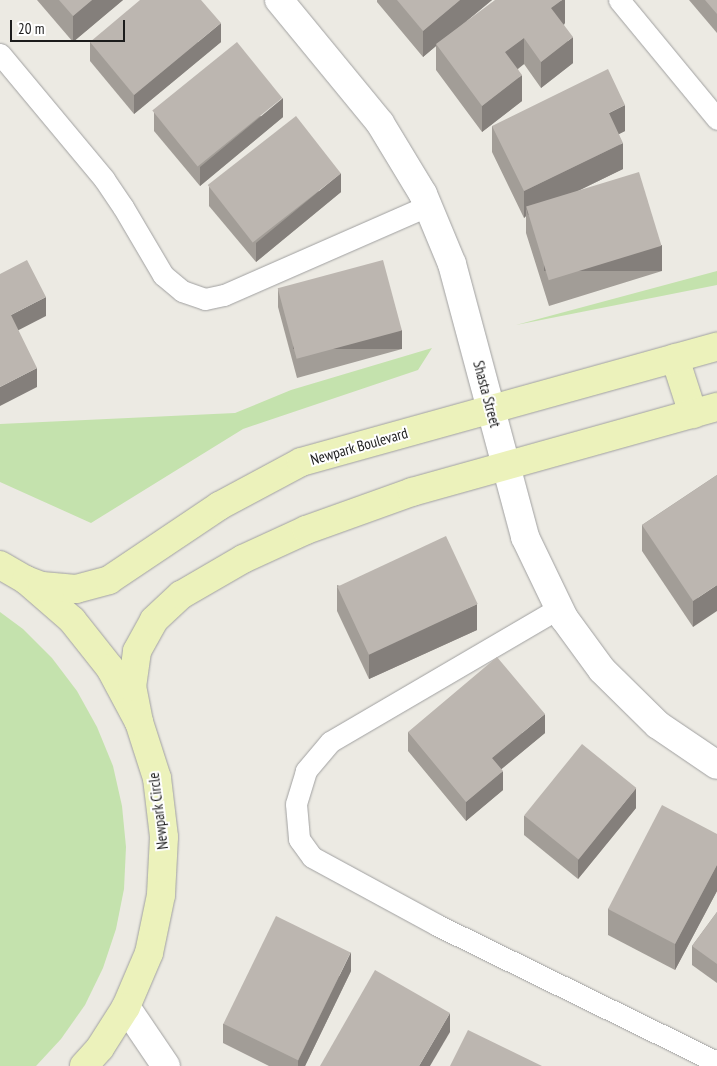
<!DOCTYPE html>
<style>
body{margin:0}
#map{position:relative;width:717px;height:1066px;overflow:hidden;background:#eceae3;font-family:"PT Sans Narrow",sans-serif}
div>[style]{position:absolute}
.grass>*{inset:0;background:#c4e2ad}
.roads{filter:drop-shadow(0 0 1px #a0a0a0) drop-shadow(0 0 1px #a0a0a0)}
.lane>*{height:21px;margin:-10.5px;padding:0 10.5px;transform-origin:10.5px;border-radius:10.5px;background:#fff}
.street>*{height:28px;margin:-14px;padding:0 14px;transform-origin:14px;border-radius:14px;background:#fff}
.secondary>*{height:28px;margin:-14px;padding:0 14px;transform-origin:14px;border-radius:14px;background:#ecf2bb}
.wall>*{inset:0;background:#a29d97}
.shaded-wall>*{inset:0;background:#847f7b;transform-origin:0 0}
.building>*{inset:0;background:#bcb6b0;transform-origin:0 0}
span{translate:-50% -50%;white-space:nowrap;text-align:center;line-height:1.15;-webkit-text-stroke:4px #fff;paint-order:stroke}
.street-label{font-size:15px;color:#1c1c1c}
.scale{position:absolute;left:10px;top:20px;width:115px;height:22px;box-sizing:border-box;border:2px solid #1c1c1c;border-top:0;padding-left:6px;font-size:15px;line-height:18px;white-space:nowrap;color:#1c1c1c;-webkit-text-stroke:4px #fff;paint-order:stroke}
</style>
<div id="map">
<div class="grass">
<div style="clip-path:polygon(717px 271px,717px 285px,516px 325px)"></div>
<div style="clip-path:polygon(432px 348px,418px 370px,243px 429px,91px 523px,0 482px,0 424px,235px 413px,291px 390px)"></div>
<div style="clip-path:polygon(0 612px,23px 629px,52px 658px,77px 691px,97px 727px,113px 766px,122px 806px,126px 847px,124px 889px,116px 929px,103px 968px,85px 1005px,61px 1039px,36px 1066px,0 1066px)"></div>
</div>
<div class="roads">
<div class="lane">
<div style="left:619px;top:0;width:154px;rotate:50.5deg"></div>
<div style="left:0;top:54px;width:163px;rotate:50.2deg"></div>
<div style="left:104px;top:179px;width:34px;rotate:56deg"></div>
<div style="left:123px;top:207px;width:79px;rotate:59.5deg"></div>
<div style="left:163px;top:275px;width:25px;rotate:40deg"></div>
<div style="left:182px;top:291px;width:24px;rotate:19deg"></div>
<div style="left:205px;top:299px;width:19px;rotate:-12deg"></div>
<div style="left:224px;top:295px;width:222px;rotate:-23.7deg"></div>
<div style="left:559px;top:608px;width:265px;rotate:149.7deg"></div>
<div style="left:330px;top:742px;width:38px;rotate:130deg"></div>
<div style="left:306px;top:771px;width:34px;rotate:107deg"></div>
<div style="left:296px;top:804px;width:35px;rotate:85deg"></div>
<div style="left:299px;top:839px;width:22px;rotate:54deg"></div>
<div style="left:312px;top:857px;width:142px;rotate:28.5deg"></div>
<div style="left:437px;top:925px;width:312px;rotate:26.1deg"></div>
</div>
<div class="street">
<div style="left:279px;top:0;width:159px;rotate:50.6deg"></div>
<div style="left:380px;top:123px;width:83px;rotate:58.8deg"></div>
<div style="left:423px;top:194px;width:76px;rotate:67.5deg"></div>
<div style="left:452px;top:264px;width:283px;rotate:75deg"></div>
<div style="left:525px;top:537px;width:90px;rotate:64.3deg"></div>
<div style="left:564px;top:618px;width:64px;rotate:53.8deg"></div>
<div style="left:602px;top:670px;width:78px;rotate:44.5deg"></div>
<div style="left:658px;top:725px;width:71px;rotate:34.1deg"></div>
<div style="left:126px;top:1007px;width:71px;rotate:55.9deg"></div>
</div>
<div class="secondary">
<div style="left:675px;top:358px;width:59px;rotate:72.2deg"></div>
<div style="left:0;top:565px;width:30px;rotate:30deg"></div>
<div style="left:26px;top:580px;width:61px;rotate:41deg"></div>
<div style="left:72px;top:620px;width:61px;rotate:51.6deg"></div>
<div style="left:110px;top:668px;width:61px;rotate:61.8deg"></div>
<div style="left:139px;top:722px;width:59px;rotate:72.2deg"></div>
<div style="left:157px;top:778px;width:59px;rotate:83.2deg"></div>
<div style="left:164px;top:837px;width:58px;rotate:93deg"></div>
<div style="left:161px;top:895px;width:59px;rotate:101.7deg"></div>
<div style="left:149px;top:953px;width:59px;rotate:113.1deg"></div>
<div style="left:126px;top:1007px;width:49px;rotate:122.4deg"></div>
<div style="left:100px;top:1048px;width:24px;rotate:132deg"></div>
<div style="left:26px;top:580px;width:17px;rotate:21deg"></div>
<div style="left:42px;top:586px;width:34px;rotate:5deg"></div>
<div style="left:76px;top:589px;width:34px;rotate:-15deg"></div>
<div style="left:109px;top:580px;width:133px;rotate:-33.9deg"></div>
<div style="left:219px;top:506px;width:93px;rotate:-28.2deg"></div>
<div style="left:301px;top:462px;width:432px;rotate:-15.5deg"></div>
<div style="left:139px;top:722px;width:36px;rotate:-101deg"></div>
<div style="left:132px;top:687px;width:36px;rotate:-82deg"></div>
<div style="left:137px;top:651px;width:35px;rotate:-61deg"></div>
<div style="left:154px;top:620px;width:37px;rotate:-43deg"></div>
<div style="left:181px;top:595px;width:72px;rotate:-30.1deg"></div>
<div style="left:243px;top:559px;width:69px;rotate:-24.7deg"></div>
<div style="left:306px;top:530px;width:113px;rotate:-19.7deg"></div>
<div style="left:412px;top:492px;width:317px;rotate:-15.6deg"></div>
</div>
</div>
<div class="wall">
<div style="clip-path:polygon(37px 0,123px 0,73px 42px)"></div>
<div style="clip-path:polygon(377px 0,492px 0,467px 21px,565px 0,565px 23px,564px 25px,573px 63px,541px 88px,524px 64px,518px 69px,522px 101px,482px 132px,436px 70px,436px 46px,423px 57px,377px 2px)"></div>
<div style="clip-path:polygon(689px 0,717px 0,717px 33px)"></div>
<div style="clip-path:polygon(90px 42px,221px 42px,134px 114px,90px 61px)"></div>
<div style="clip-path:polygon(154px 112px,283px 117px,200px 186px,154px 131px)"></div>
<div style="clip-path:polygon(492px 126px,625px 131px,619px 134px,623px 169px,578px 191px,662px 271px,549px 306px,526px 233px,526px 216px,524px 218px,492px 152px)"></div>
<div style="clip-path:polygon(209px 187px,341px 192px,256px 262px,209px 206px)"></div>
<div style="clip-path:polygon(278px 288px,402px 349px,297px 378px,278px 307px)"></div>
<div style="clip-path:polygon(717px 475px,693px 627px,642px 551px,642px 525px)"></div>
<div style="clip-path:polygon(337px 585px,477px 630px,369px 679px,337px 611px)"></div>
<div style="clip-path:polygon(408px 732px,545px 733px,501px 769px,503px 790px,466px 821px,408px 751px)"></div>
<div style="clip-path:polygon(636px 808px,578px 879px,524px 835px,524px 816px)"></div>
<div style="clip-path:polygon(717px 834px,717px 891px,675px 970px,608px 935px,608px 909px)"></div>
<div style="clip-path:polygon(717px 912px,717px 983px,692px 965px,692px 946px)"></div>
<div style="clip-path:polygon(351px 971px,305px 1066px,269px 1066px,223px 1043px,223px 1024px)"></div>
</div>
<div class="shaded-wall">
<div style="clip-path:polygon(92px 0,123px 0,73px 42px,73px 16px)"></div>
<div style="clip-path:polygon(460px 0,492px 0,437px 45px,436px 44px,436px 46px,423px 57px,423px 31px)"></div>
<div style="clip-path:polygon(562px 0,565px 0,565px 23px,551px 34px,551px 8px)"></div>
<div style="clip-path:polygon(221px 23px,221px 42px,134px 114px,134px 95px)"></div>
<div style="clip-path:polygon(573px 37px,573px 63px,541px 88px,541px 62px)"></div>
<div style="clip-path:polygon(524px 38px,524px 64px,505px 78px,505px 52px)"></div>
<div style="clip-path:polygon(522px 75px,522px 101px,482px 132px,482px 106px)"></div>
<div style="clip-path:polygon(283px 98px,283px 117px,200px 186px,200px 167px)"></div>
<div style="clip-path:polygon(625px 105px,625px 131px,609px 139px,609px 113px)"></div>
<div style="clip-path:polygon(623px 143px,623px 169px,528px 215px,526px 207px,526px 216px,524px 218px,524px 191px)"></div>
<div style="clip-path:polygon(341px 173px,341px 192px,256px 262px,256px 243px)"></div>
<div style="left:662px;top:245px;width:26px;height:118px;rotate:90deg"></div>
<div style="clip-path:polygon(46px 297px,46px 316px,11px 334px,11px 315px)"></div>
<div style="left:402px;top:330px;width:19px;height:109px;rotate:90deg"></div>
<div style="clip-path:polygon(37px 368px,37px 387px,0 406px,0 387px)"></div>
<div style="clip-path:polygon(717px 585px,717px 611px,693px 627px,693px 601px)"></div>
<div style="clip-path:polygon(477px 604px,477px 630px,369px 679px,369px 653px)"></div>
<div style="clip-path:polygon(545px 714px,545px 733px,492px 777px,492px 758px)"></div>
<div style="clip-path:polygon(503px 771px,503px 790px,466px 821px,466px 802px)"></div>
<div style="clip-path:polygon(636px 788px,636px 808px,578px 879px,578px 860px)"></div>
<div style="clip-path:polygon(717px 865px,717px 891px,675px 970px,675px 944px)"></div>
<div style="clip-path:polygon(351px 952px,351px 971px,305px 1066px,298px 1066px,298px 1061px)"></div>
<div style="clip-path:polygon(450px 1013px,450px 1032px,430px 1066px,419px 1066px)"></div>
</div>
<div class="building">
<div style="clip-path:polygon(59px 0,92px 0,73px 16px)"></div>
<div style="clip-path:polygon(140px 0,201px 0,221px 23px,134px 95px,90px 42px)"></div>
<div style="clip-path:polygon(397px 0,460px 0,423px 31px)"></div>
<div style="clip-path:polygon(495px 0,562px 0,551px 8px,573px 37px,541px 62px,524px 38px,505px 52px,522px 75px,482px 106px,436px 44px)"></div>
<div style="clip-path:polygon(705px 0,717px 0,717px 14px)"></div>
<div style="left:237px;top:42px;width:72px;height:109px;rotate:51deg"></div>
<div style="clip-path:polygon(608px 69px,625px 105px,609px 113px,623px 143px,524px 191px,492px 126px)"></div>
<div style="left:296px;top:116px;width:73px;height:112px;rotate:52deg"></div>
<div style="left:639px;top:172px;width:77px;height:118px;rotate:73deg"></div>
<div style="clip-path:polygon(27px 260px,46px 297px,11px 315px,37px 368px,0 387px,0 274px)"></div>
<div style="left:383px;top:260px;width:73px;height:109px;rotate:75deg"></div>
<div style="clip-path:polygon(717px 475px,717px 585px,693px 601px,642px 525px)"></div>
<div style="left:446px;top:536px;width:75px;height:120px;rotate:65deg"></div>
<div style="clip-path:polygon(497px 657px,545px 714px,492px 758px,503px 771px,466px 802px,408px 732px)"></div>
<div style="left:582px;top:744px;width:70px;height:92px;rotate:39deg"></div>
<div style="clip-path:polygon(662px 805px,717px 834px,717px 865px,675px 944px,608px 909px)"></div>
<div style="clip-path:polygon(717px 912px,717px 964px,692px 946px)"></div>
<div style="left:276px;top:916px;width:83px;height:120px;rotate:26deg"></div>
<div style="clip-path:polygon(375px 970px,450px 1013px,419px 1066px,320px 1066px)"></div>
<div style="clip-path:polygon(468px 1030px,542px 1066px,450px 1066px)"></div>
</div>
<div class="street-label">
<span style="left:487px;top:394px;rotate:75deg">Shasta Street</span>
<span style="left:359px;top:446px;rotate:-16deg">Newpark Boulevard</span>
<span style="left:158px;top:811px;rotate:-97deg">Newpark Circle</span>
</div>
<div class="scale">20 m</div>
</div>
